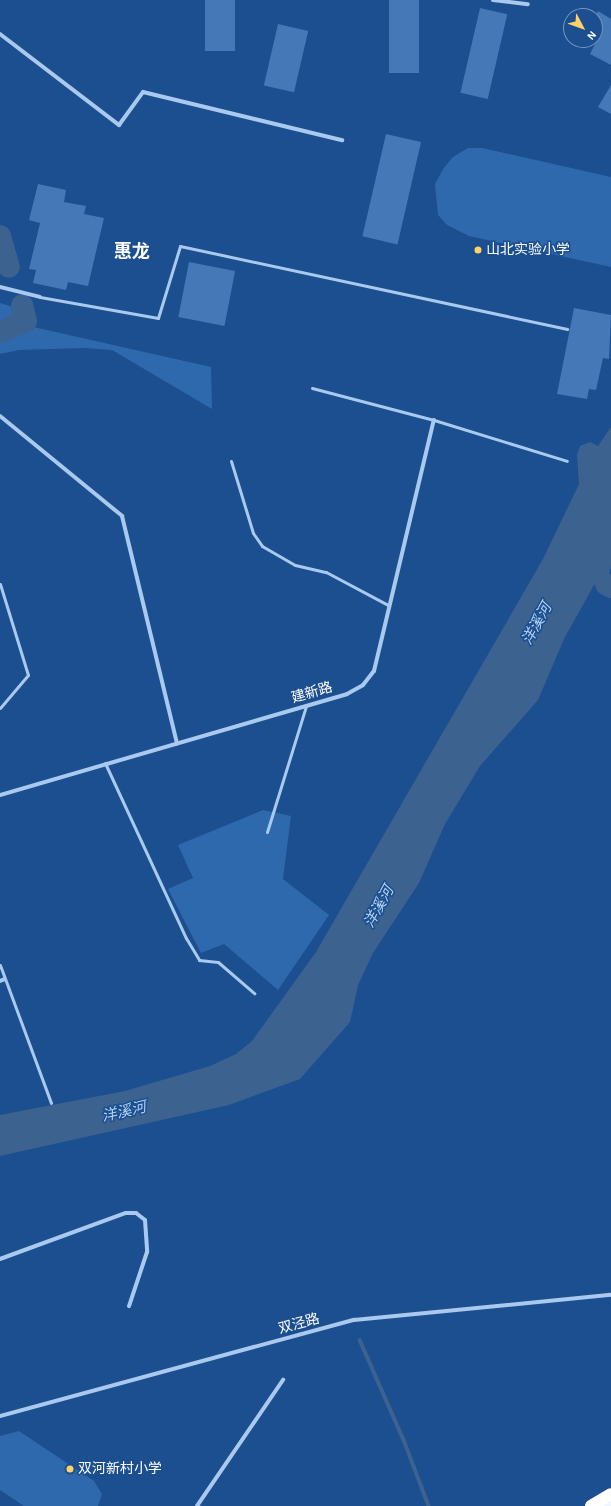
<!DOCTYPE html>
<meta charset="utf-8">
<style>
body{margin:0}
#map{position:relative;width:611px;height:1506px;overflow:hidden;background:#1b4f8f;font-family:"Alegreya Sans","Noto Sans SC",sans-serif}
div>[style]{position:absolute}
.green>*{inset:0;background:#2e69ad}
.water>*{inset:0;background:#3c6290}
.stream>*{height:3.5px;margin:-1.75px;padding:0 1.75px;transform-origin:1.75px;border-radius:1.75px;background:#3c6290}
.river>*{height:22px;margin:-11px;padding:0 11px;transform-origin:11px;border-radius:11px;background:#3c6290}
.building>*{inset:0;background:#4478b7;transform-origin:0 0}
.lane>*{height:3px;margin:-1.5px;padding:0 1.5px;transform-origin:1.5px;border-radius:1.5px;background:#a9c9ee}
.street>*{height:4px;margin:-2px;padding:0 2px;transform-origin:2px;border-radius:2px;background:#a9c9ee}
.primary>*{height:10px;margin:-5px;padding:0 5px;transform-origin:5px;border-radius:5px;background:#f0f6ff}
.highway>*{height:12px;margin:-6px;padding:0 6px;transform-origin:6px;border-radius:6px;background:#fff}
.dots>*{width:11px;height:11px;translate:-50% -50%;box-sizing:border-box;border:2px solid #1b4f8f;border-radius:50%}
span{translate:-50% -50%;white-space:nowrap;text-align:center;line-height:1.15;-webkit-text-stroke:3px #1b4f8f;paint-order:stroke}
.poi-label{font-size:14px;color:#fff}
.left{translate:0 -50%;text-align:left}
.street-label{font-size:14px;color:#fff}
.water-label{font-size:15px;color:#b5d3f5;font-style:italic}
.district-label{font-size:18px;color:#fff;font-weight:700}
.north{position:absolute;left:563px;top:8px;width:40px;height:40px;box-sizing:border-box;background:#1b4f8f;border:1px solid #7695bc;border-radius:50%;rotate:131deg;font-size:11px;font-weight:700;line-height:16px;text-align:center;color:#fff}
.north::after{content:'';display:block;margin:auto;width:14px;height:18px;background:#ffd166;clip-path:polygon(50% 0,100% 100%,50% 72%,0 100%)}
</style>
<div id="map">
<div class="green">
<div style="clip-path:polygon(468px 148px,482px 148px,611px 177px,611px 267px,469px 236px,447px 225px,438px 215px,435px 184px,443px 169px,453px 157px)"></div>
<div style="clip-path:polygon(0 303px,17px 308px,19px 317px,0 325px)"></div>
<div style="clip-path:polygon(29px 326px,211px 367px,212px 409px,112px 350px,84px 348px,19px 350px,0 354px,0 339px)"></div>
<div style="clip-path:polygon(263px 810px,291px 816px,283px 879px,329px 915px,278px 990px,224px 944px,201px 953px,168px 889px,193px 878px,178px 845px)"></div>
<div style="clip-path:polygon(19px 1431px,94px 1481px,102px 1494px,98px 1506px,24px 1506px,0 1490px,0 1436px)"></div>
</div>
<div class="water">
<div style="clip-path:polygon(611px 427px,611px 567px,606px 584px,601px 588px,594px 585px,564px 639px,538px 700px,480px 766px,445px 824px,419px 883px,373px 953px,358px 985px,350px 1022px,300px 1079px,229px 1105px,0 1156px,0 1115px,125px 1091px,210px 1066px,236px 1054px,252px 1041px,316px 952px,543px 559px,579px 484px,577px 455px,580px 446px,590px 442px,598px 446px)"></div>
</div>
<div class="stream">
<div style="left:360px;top:1340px;width:109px;rotate:66.3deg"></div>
<div style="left:404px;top:1440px;width:71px;rotate:69.3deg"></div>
</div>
<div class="river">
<div style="left:0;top:236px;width:32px;rotate:74deg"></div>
<div style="left:0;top:332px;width:28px;rotate:-23deg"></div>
<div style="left:26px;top:321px;width:16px;rotate:-104deg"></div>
<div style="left:606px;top:584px;width:6px;rotate:31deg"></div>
</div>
<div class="building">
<div style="left:205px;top:0;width:30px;height:51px"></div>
<div style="left:389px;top:0;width:30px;height:73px"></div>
<div style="left:480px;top:8px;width:28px;height:87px;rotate:13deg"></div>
<div style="clip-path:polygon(598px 11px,611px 19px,611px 65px,590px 54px,596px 42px,595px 17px)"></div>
<div style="left:278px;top:24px;width:31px;height:63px;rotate:13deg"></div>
<div style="clip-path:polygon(611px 85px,611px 114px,598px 107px)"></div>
<div style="left:386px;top:134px;width:36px;height:105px;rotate:13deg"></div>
<div style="clip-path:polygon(38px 184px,66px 190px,64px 202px,86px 206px,84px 214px,104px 218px,88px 286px,68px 282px,66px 290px,33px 283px,36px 270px,29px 269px,40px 223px,29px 220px)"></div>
<div style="left:189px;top:262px;width:47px;height:56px;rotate:11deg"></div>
<div style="clip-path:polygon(574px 308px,611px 315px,609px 359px,603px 358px,596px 390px,589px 389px,587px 399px,557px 394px)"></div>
</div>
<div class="lane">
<div style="left:40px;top:297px;width:120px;rotate:10.1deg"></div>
<div style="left:158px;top:318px;width:75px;rotate:-73deg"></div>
<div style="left:180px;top:246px;width:396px;rotate:12.1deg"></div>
<div style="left:312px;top:388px;width:126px;rotate:14.7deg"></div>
<div style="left:434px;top:420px;width:139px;rotate:17.1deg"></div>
<div style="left:231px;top:461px;width:75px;rotate:73deg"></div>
<div style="left:253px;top:533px;width:16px;rotate:55deg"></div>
<div style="left:262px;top:546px;width:38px;rotate:30deg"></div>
<div style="left:295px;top:565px;width:32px;rotate:13deg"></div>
<div style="left:326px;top:572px;width:70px;rotate:28deg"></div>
<div style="left:0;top:584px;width:95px;rotate:72.9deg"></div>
<div style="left:28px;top:675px;width:43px;rotate:130.3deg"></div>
<div style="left:105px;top:763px;width:193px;rotate:65.2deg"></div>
<div style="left:186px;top:938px;width:26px;rotate:59deg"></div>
<div style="left:199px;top:960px;width:19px;rotate:6deg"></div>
<div style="left:218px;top:962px;width:48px;rotate:40.7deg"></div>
<div style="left:267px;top:832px;width:132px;rotate:-72.8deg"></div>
<div style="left:0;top:965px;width:147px;rotate:69.7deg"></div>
</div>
<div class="street">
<div style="left:493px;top:0;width:35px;rotate:7deg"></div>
<div style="left:0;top:34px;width:150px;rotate:37.4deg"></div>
<div style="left:119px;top:125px;width:41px;rotate:-54deg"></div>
<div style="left:143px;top:92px;width:205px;rotate:13.6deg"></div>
<div style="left:0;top:287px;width:41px;rotate:14deg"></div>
<div style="left:0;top:416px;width:158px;rotate:39.3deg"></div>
<div style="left:122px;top:516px;width:234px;rotate:76.4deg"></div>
<div style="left:0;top:795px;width:361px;rotate:-16.2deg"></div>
<div style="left:347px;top:694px;width:18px;rotate:-29deg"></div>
<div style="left:363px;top:685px;width:18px;rotate:-52deg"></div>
<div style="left:374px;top:671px;width:258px;rotate:-76.6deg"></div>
<div style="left:0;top:981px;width:5px;rotate:-22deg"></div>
<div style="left:0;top:1259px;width:134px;rotate:-20.1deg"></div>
<div style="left:126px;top:1213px;width:10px"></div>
<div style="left:136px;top:1213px;width:11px;rotate:38deg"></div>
<div style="left:145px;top:1220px;width:32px;rotate:86deg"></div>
<div style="left:147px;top:1252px;width:57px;rotate:108.4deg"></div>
<div style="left:0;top:1416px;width:367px;rotate:-15.2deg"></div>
<div style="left:354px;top:1320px;width:258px;rotate:-5.6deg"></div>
<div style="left:197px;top:1506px;width:153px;rotate:-55.7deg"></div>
</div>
<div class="primary">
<div style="left:605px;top:1506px;width:7px;rotate:-34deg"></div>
</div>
<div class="highway">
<div style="left:591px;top:1506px;width:23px;rotate:-31deg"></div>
</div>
<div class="dots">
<div style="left:478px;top:250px;background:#ffd166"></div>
<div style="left:70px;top:1469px;background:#ffd166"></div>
</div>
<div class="poi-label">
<span class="left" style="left:486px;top:250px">山北实验小学</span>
<span class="left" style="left:78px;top:1469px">双河新村小学</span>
</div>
<div class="street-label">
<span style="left:312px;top:693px;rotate:-16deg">建新路</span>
<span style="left:299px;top:1324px;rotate:-15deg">双泾路</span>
</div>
<div class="water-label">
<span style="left:537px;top:624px;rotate:-61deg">洋溪河</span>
<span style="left:379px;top:907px;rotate:-61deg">洋溪河</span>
<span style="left:124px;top:1112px;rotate:-13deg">洋溪河</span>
</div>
<div class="district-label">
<span style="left:132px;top:252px">惠龙</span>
</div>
<div class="north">N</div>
</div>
